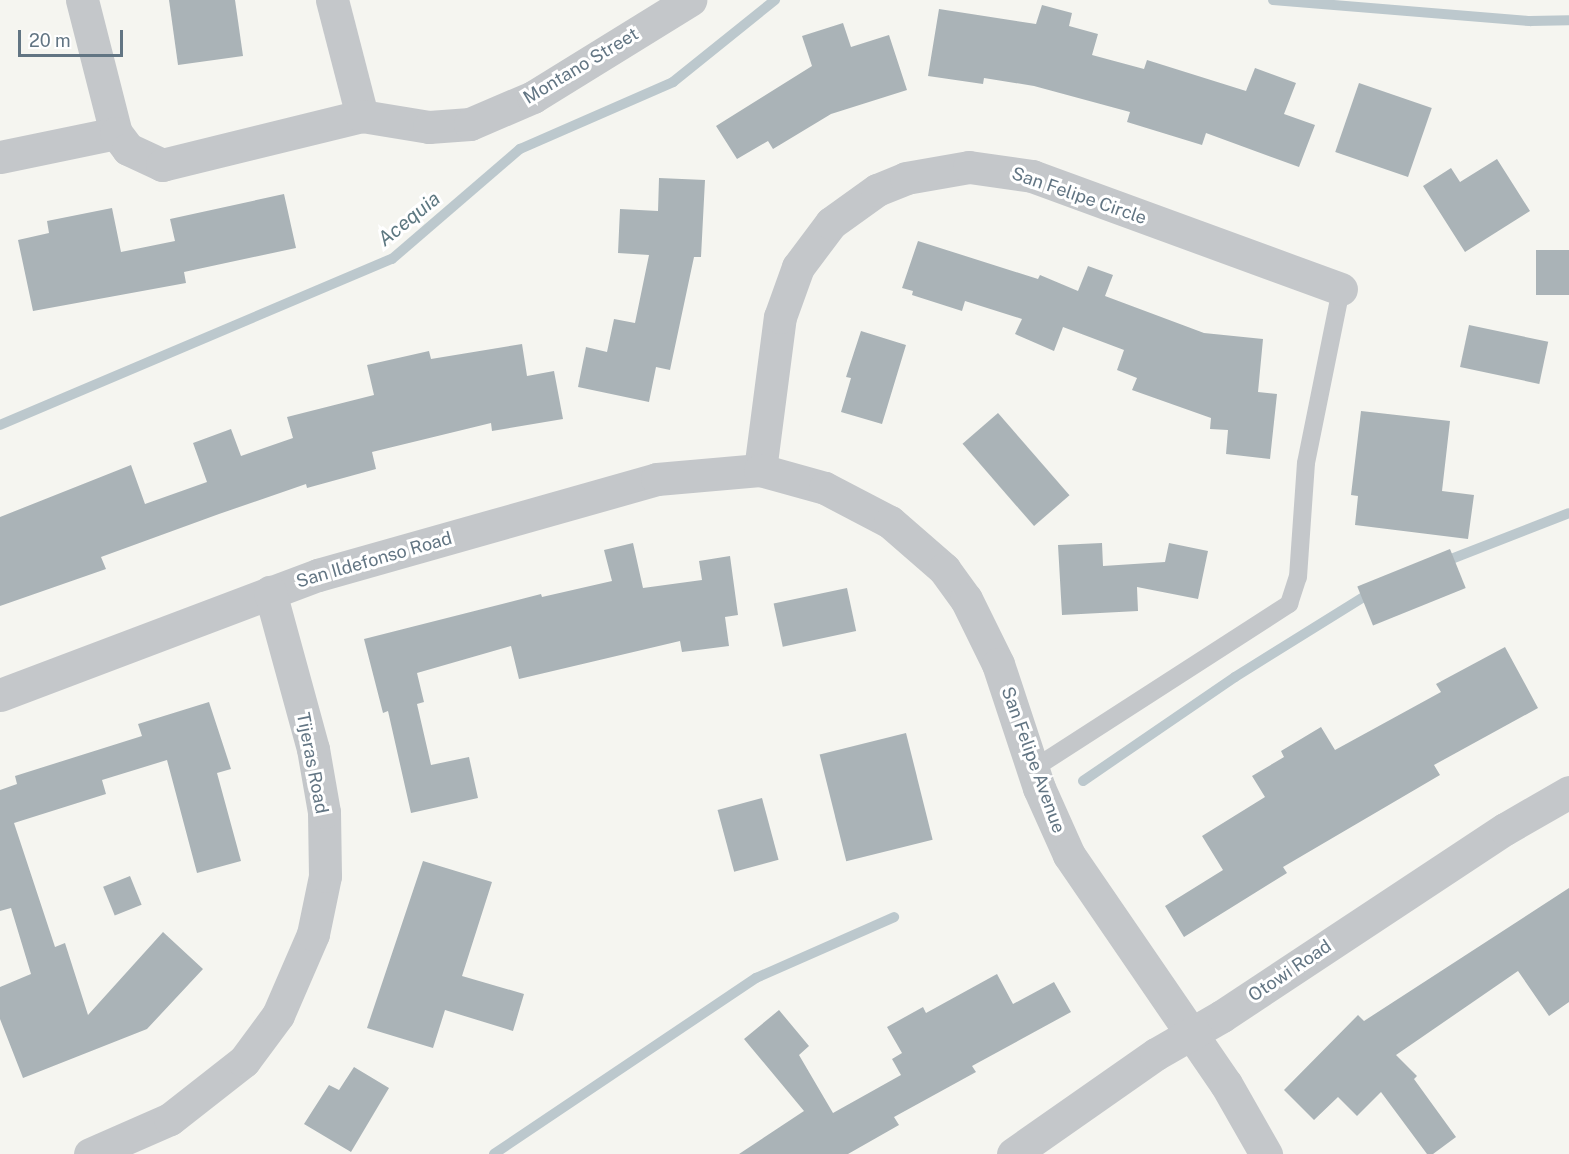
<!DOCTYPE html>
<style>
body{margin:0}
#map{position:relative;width:1569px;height:1154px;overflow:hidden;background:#f5f5f0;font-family:"Public Sans",sans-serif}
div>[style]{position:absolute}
.stream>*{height:10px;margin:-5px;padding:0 5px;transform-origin:5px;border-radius:5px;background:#bcc8cd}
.building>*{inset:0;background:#aab3b7;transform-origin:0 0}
.service>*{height:18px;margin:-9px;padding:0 9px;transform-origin:9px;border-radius:9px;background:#c4c7ca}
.minor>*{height:33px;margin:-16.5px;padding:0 16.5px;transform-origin:16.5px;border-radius:16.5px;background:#c4c7ca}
span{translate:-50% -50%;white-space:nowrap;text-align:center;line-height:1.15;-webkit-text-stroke:6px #fff;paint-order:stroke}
.street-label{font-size:18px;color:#627583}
.water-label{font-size:20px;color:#5d7881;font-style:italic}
.scale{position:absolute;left:18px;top:30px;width:105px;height:27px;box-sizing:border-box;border:3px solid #627583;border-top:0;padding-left:8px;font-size:18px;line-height:21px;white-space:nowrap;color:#627583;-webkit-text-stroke:4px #fff;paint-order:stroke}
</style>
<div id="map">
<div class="stream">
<div style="left:1273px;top:0;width:258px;rotate:4.7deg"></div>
<div style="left:1530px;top:21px;width:39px;rotate:-1deg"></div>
<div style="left:0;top:425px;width:426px;rotate:-23deg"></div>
<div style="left:392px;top:259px;width:169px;rotate:-40.7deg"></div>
<div style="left:520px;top:149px;width:167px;rotate:-23.6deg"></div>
<div style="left:673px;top:82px;width:131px;rotate:-38.8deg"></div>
<div style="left:1441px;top:563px;width:137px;rotate:-21.3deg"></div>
<div style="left:1083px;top:781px;width:184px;rotate:-34.4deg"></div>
<div style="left:1235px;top:677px;width:150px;rotate:-31.9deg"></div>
<div style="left:494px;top:1154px;width:316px;rotate:-33.9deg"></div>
<div style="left:756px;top:978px;width:151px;rotate:-23.8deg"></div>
</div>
<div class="building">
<div style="clip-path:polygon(169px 0,235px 0,243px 56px,178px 65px)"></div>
<div style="clip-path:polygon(1042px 5px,1072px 13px,1069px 26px,1098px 34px,1092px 55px,1144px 69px,1147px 60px,1246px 91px,1255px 68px,1296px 83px,1284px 114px,1315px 125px,1299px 167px,1206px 133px,1202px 145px,1127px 122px,1130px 112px,1034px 86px,984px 78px,983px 84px,928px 76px,939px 9px,1036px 24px)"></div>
<div style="clip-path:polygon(843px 23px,851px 47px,889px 35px,907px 90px,831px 114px,773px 149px,768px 141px,737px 159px,716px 126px,812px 66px,802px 36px)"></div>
<div style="left:1359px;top:83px;width:77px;height:73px;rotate:19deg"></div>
<div style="clip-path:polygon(1497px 159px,1530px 211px,1465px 252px,1423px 186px,1451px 168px,1460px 182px)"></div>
<div style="clip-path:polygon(659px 178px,705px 180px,701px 257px,694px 257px,670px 370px,656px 367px,649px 402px,578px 387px,586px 347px,607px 352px,614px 319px,635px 323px,649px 255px,618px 253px,620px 209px,658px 211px)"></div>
<div style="clip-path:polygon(284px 194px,296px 248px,184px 272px,186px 283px,33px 311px,18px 240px,49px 233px,47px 221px,112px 208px,121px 252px,175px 241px,170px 219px)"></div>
<div style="clip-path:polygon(918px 241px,1038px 279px,1040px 275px,1078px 291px,1088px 266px,1113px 275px,1105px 296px,1204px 333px,1263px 339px,1258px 392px,1277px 394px,1270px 459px,1226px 454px,1228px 430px,1210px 429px,1211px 418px,1132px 390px,1137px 378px,1117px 370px,1124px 350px,1063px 327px,1054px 351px,1015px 334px,1022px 319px,965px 301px,962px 311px,912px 295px,913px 291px,902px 288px)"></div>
<div style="left:1569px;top:250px;width:45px;height:33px;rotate:90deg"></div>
<div style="left:1469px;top:325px;width:81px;height:43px;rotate:12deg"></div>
<div style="clip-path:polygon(861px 331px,906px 345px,882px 424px,841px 412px,851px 378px,846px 377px)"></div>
<div style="clip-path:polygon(522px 344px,527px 376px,554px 371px,563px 419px,492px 431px,491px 423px,372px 452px,376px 469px,307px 488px,306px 484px,219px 514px,101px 557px,106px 569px,0 606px,0 517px,131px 465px,145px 504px,207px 482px,193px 443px,231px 429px,241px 456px,293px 438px,287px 417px,374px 395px,367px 365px,429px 351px,431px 359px)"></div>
<div style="clip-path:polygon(1361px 411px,1450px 421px,1442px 491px,1474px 495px,1468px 539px,1355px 525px,1358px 496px,1351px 495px)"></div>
<div style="left:998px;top:413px;width:109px;height:47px;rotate:49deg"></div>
<div style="clip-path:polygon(633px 543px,643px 588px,702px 580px,699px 561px,730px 556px,738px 615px,725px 617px,729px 646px,682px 652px,680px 641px,519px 679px,511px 646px,417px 673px,424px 702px,417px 704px,431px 765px,469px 757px,478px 798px,411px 813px,388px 711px,383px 713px,364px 639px,541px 594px,542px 597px,612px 581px,604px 550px)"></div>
<div style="clip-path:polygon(1102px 543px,1103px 566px,1165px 562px,1169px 543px,1208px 551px,1198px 599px,1137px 587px,1138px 611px,1062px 615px,1058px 545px)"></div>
<div style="left:1450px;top:549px;width:42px;height:100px;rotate:68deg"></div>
<div style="left:847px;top:588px;width:44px;height:75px;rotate:78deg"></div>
<div style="clip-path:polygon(1505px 647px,1538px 708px,1434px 765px,1440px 775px,1283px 867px,1287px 873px,1184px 937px,1165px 906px,1223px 870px,1202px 836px,1265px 797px,1252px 776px,1284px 757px,1281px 751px,1321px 727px,1335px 750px,1441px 692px,1436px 684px)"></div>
<div style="clip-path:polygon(209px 702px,231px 769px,217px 773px,241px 861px,197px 873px,167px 760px,102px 780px,106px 794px,14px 823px,55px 947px,65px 943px,88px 1015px,163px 932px,203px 969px,147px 1029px,23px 1078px,0 1019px,0 987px,31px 974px,11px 908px,0 911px,0 790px,17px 784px,15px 776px,142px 736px,138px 724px)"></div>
<div style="left:906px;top:733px;width:110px;height:89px;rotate:76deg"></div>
<div style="left:762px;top:798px;width:64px;height:46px;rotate:75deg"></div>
<div style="clip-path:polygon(423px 861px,492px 882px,462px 976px,524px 994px,513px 1031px,445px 1010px,433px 1048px,367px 1028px)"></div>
<div style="left:130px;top:876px;width:31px;height:29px;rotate:68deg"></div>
<div style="clip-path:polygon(1569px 888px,1569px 1002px,1549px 1016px,1518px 971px,1396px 1055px,1417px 1076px,1414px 1079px,1456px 1137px,1433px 1154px,1427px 1154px,1381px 1092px,1357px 1116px,1338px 1097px,1314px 1120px,1284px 1090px,1358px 1015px,1364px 1021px)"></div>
<div style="clip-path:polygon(997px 974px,1013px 1004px,1054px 982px,1071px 1012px,972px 1066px,976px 1072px,894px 1117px,899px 1125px,848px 1154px,739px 1154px,804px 1111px,744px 1039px,779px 1010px,809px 1046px,799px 1055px,833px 1113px,901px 1075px,892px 1059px,902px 1053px,887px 1027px,923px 1007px,926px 1013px)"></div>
<div style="clip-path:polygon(354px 1067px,389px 1088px,351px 1152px,304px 1124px,329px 1085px,339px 1090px)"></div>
</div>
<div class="service">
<div style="left:1033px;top:769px;width:305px;rotate:-32.8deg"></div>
<div style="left:1289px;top:604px;width:28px;rotate:-72deg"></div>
<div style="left:1298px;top:577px;width:114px;rotate:-86deg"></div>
<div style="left:1306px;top:463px;width:177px;rotate:-78.6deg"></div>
</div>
<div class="minor">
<div style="left:82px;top:0;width:137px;rotate:75.7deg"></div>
<div style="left:332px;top:0;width:120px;rotate:75.5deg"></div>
<div style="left:0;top:157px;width:118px;rotate:-11.7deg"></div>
<div style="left:116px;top:133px;width:20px;rotate:53deg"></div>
<div style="left:128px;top:149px;width:38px;rotate:25deg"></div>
<div style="left:162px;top:165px;width:206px;rotate:-13.8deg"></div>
<div style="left:362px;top:116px;width:68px;rotate:9.3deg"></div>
<div style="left:429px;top:127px;width:41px;rotate:-4.2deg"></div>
<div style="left:470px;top:124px;width:69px;rotate:-23.2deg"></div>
<div style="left:533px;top:97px;width:185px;rotate:-31.7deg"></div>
<div style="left:760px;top:470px;width:154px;rotate:-82.6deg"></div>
<div style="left:780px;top:317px;width:53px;rotate:-70.2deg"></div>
<div style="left:798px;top:267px;width:55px;rotate:-53.1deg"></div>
<div style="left:831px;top:223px;width:57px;rotate:-35.7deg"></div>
<div style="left:877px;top:190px;width:31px;rotate:-22deg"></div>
<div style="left:906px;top:178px;width:64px;rotate:-9.9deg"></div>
<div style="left:969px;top:167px;width:64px;rotate:8.1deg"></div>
<div style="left:1032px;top:176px;width:329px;rotate:20.1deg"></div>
<div style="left:0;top:695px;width:340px;rotate:-20.7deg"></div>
<div style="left:318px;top:575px;width:352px;rotate:-15.8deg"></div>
<div style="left:657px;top:479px;width:103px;rotate:-5deg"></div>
<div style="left:760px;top:470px;width:67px;rotate:15.5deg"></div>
<div style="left:825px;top:488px;width:73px;rotate:27.6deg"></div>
<div style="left:890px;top:522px;width:72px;rotate:41deg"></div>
<div style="left:944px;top:569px;width:37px;rotate:54deg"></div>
<div style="left:966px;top:599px;width:72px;rotate:63.8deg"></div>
<div style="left:998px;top:664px;width:131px;rotate:71.7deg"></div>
<div style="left:1039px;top:788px;width:73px;rotate:65.9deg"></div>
<div style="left:1069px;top:855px;width:278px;rotate:55.6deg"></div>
<div style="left:1226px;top:1084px;width:81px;rotate:60.3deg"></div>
<div style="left:90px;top:1154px;width:87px;rotate:-23.6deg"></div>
<div style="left:170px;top:1119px;width:94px;rotate:-38.1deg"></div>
<div style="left:244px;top:1061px;width:57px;rotate:-53.5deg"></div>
<div style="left:278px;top:1015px;width:88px;rotate:-66.6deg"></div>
<div style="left:313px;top:934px;width:59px;rotate:-78.3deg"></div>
<div style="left:325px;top:876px;width:64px;rotate:-90.9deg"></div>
<div style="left:324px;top:812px;width:64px;rotate:-99.9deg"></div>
<div style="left:313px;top:749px;width:163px;rotate:-105.3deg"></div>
<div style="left:1013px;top:1154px;width:174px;rotate:-35deg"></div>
<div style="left:1156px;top:1054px;width:76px;rotate:-29.9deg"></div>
<div style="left:1222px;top:1016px;width:339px;rotate:-33.5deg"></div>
<div style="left:1505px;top:829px;width:74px;rotate:-30deg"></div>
</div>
<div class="street-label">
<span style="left:581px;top:66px;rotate:-31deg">Montano Street</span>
<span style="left:1079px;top:196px;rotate:19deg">San Felipe Circle</span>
<span style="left:374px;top:560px;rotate:-16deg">San Ildefonso Road</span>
<span style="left:1033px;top:760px;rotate:70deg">San Felipe Avenue</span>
<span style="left:312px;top:763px;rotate:79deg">Tijeras Road</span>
<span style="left:1290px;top:971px;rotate:-34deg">Otowi Road</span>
</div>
<div class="water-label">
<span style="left:409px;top:219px;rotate:-39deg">Acequia</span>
</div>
<div class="scale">20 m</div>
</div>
